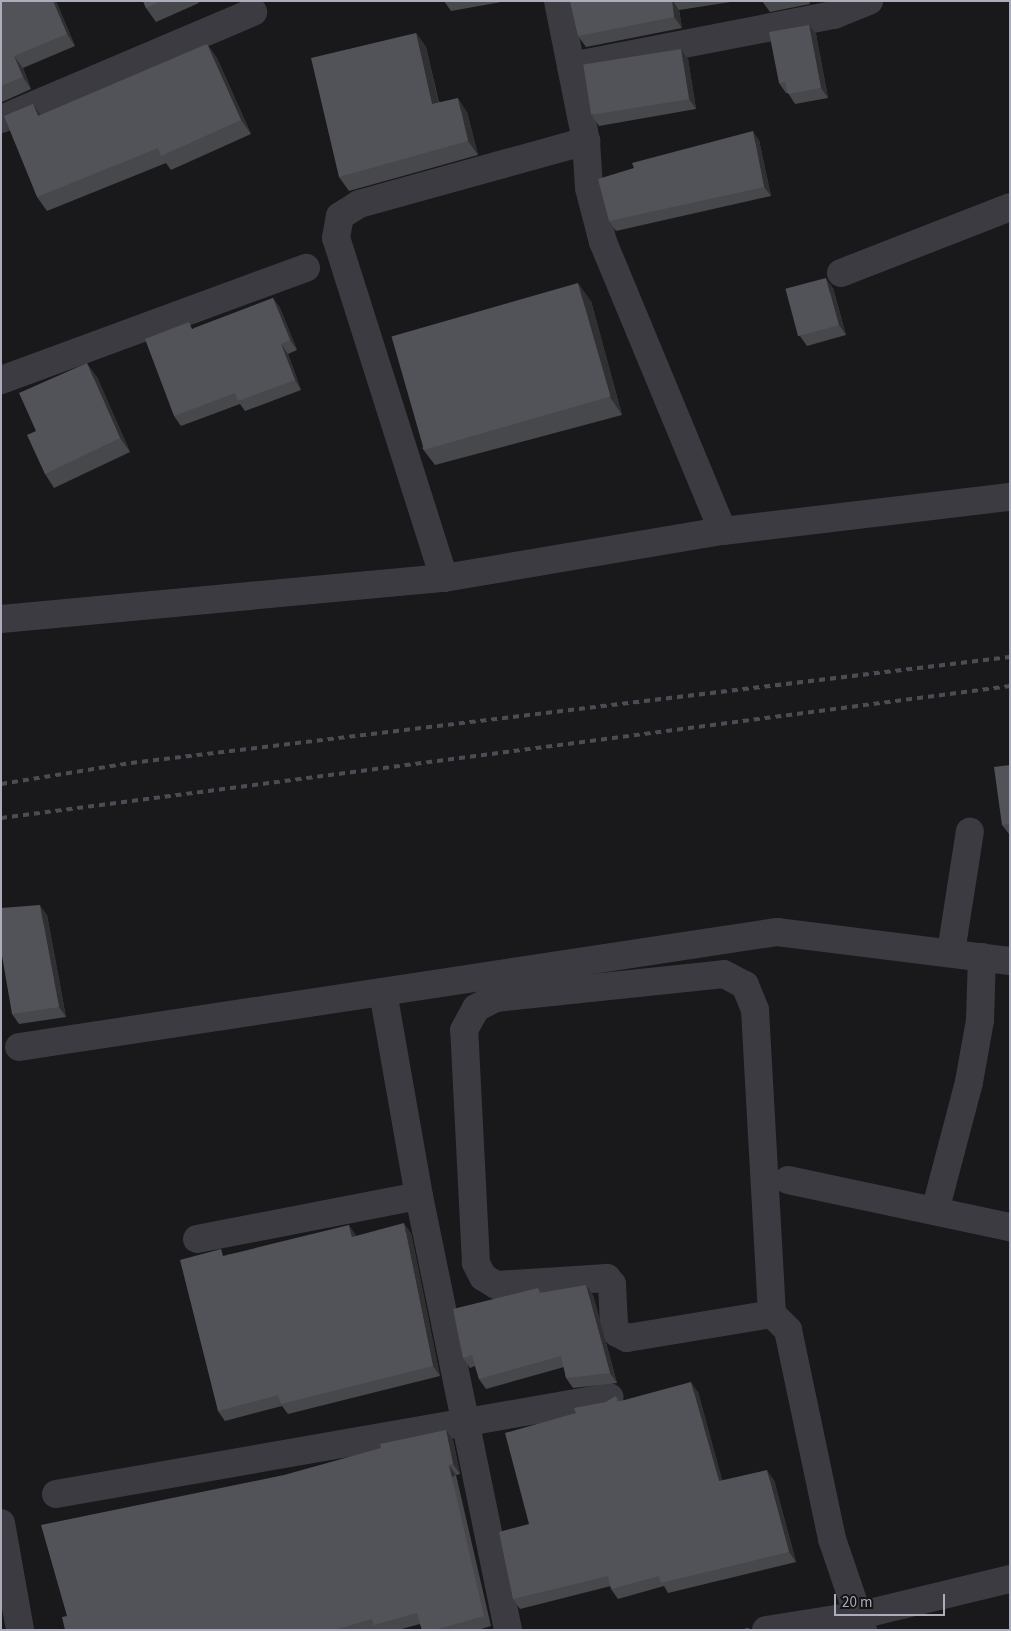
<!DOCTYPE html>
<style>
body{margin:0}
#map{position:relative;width:1011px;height:1631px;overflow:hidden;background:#19181a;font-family:"Source Sans 3",sans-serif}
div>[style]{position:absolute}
.minor>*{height:28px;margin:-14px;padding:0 14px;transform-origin:14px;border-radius:14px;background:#3b3b41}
.rail>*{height:4px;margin-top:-2px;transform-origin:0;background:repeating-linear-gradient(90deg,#4c4d54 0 6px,transparent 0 11px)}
.wall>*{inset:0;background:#47484c}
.shaded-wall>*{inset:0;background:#303033;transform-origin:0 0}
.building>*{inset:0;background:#525358;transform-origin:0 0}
span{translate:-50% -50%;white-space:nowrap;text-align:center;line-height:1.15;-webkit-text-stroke:4px #141316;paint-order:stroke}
.frame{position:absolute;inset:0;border:2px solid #abadba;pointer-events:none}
.scale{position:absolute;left:834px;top:1594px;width:111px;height:22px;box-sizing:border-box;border:2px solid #abadba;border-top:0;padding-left:6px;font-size:15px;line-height:18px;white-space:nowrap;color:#abadba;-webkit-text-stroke:4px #141316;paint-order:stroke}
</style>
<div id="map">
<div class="minor">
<div style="left:558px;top:1px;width:143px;rotate:78.7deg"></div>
<div style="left:586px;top:141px;width:47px;rotate:86.3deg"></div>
<div style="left:589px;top:188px;width:56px;rotate:75.5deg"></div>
<div style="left:603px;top:242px;width:313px;rotate:67.5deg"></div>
<div style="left:571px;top:66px;width:268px;rotate:-11deg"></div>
<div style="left:834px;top:15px;width:38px;rotate:-22deg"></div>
<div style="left:1px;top:119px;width:274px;rotate:-23deg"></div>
<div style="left:841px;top:273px;width:181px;rotate:-21.3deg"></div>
<div style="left:1px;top:380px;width:325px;rotate:-20.2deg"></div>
<div style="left:444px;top:578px;width:357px;rotate:-107.6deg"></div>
<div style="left:336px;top:238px;width:22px;rotate:-80deg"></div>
<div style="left:340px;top:216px;width:22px;rotate:-32deg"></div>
<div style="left:359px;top:204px;width:236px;rotate:-15.5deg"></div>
<div style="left:1px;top:619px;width:445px;rotate:-5.3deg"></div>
<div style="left:444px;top:578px;width:283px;rotate:-9.6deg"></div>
<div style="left:723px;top:531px;width:289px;rotate:-6.8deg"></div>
<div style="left:951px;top:952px;width:122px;rotate:-81.1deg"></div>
<div style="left:383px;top:992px;width:207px;rotate:80deg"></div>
<div style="left:419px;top:1196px;width:443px;rotate:78.4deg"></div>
<div style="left:19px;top:1047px;width:767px;rotate:-8.63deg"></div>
<div style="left:777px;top:932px;width:235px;rotate:7.1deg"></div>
<div style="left:788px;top:1180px;width:227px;rotate:12deg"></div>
<div style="left:935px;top:1211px;width:133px;rotate:-75.2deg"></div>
<div style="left:969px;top:1082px;width:63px;rotate:-79.9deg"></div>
<div style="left:980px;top:1020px;width:63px;rotate:-88.2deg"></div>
<div style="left:197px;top:1239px;width:226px;rotate:-11deg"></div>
<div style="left:772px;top:1314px;width:147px;rotate:170.6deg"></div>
<div style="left:627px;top:1338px;width:11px;rotate:-153deg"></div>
<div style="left:617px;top:1333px;width:9px;rotate:-108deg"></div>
<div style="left:614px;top:1324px;width:40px;rotate:-92.9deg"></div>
<div style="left:612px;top:1284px;width:8px;rotate:-130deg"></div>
<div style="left:607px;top:1278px;width:111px;rotate:176.4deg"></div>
<div style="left:496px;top:1285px;width:15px;rotate:-148deg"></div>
<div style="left:483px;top:1277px;width:16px;rotate:-117deg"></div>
<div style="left:476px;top:1263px;width:233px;rotate:-92.9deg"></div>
<div style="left:464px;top:1030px;width:25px;rotate:-61deg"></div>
<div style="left:476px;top:1008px;width:22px;rotate:-27deg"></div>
<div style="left:496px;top:998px;width:229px;rotate:-6deg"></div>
<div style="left:724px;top:974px;width:24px;rotate:28deg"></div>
<div style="left:745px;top:985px;width:27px;rotate:68deg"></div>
<div style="left:755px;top:1010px;width:304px;rotate:86.8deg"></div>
<div style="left:772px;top:1314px;width:23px;rotate:45deg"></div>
<div style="left:788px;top:1330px;width:214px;rotate:78.1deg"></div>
<div style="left:832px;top:1539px;width:96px;rotate:71.2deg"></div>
<div style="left:56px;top:1494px;width:562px;rotate:-9.93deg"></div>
<div style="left:1px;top:1523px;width:109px;rotate:79.9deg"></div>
<div style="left:766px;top:1630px;width:96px;rotate:-9deg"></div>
<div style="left:861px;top:1615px;width:153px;rotate:-13.6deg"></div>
</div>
<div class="rail">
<div style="left:1px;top:784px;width:132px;rotate:-9.2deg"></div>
<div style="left:131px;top:763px;width:885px;rotate:-6.88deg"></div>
<div style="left:1px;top:818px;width:1018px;rotate:-7.45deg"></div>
</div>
<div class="wall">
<div style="clip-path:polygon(1px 1px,56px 1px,75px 46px,23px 68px,31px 89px,2px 102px,1px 100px)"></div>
<div style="clip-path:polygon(143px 1px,198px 1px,199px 3px,156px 22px,146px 8px)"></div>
<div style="clip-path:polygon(444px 1px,507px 1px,451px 11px)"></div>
<div style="clip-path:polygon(570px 1px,737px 1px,679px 10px,682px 28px,586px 47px,578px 36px)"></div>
<div style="clip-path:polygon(762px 1px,809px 1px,810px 4px,770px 12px)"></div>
<div style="clip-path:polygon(809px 25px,816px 34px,828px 98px,795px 104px,788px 93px,786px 93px,779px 83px)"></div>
<div style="clip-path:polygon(416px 33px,426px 47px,439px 102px,467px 112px,478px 155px,349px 191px,339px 177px)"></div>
<div style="clip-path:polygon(207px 44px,217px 58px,251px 134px,171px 170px,166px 163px,47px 211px,37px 197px,33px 104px,41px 115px)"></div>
<div style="clip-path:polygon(688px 59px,696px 109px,599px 126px,592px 116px)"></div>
<div style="clip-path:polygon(759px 140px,771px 196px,616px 231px,609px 221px)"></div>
<div style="clip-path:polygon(833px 288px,846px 335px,807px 346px,800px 336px)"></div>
<div style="clip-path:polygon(273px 298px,280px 308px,297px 350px,288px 354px,301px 390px,245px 411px,240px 404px,181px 426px,174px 416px,194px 328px)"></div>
<div style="clip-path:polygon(591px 301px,622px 415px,435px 465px,422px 448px)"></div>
<div style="clip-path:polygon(97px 377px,130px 452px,54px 488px,45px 474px,36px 431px)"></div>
<div style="clip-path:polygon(1010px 765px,1010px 834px,1009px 834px,1002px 825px)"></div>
<div style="clip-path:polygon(47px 915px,66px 1017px,19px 1024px,12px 1014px)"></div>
<div style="clip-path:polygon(411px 1233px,440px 1376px,288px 1414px,282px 1406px,225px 1421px,218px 1411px,226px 1255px,356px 1236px)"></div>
<div style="clip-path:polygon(538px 1288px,541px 1293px,593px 1295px,617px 1383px,573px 1388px,566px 1378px,564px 1367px,486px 1389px,479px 1379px,475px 1366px,470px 1368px,463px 1358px)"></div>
<div style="clip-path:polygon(698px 1392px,722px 1480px,774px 1480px,796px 1562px,668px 1593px,664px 1586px,618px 1599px,611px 1589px,611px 1586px,520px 1609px,513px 1599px,529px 1524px,606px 1402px,616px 1396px,619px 1401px)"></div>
<div style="clip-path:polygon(453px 1440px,460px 1474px,456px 1475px,491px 1626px,478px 1630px,422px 1630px,420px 1624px,398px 1630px,65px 1630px,67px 1616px)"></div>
</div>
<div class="shaded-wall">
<div style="clip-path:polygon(53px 1px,56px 1px,75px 46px,67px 34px)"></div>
<div style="clip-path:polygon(672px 1px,673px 1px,679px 10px,682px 28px,674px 17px)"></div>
<div style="clip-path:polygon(809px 25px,816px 34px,828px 98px,821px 88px)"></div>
<div style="clip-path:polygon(416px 33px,426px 47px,442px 118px,432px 104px)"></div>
<div style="clip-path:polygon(207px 44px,217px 58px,251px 134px,241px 120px)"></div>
<div style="clip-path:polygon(681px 49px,688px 59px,696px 109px,689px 99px)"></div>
<div style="clip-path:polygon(14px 56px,23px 68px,31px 89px,23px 77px)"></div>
<div style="clip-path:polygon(458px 98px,467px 112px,478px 155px,468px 141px)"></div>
<div style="clip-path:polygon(33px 104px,43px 118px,38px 116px)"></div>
<div style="clip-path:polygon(753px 131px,759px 140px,771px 196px,764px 187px)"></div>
<div style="clip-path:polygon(826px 278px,833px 288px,846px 335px,839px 325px)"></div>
<div style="clip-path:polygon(578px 283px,591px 301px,622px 415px,610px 397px)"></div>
<div style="clip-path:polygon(273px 298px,280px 308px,297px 350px,290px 340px)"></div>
<div style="clip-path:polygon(281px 344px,288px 354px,301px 390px,295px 380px)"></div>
<div style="clip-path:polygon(87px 363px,97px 377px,130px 452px,120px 438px)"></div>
<div style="clip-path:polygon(40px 905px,47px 915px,66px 1017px,59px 1007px)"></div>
<div style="clip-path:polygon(404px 1223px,411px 1233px,440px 1376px,433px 1366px)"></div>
<div style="clip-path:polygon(349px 1225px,356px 1235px,359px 1246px,352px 1237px)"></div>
<div style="clip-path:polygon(586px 1285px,593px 1295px,617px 1383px,610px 1373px)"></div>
<div style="clip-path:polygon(691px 1382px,698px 1392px,725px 1490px,719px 1481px)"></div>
<div style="clip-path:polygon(446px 1430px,453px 1440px,460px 1474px,453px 1464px)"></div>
<div style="left:449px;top:1465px;width:12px;height:155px;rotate:55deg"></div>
<div style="clip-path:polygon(767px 1470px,774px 1480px,796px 1562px,789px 1552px)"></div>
</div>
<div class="building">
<div style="clip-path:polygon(1px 1px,53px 1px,67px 34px,14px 56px,23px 77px,1px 86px)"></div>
<div style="clip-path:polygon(143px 1px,161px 1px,146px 8px)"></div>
<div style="clip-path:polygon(570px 1px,672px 1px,674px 17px,578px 36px)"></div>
<div style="clip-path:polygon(809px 25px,821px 88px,788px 94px,785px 82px,779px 83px,769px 32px)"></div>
<div style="clip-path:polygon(416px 33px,432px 104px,458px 98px,468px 141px,339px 177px,311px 58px)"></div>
<div style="clip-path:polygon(207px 44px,241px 120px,161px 156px,158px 148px,37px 197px,4px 116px,33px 104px,38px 116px)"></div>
<div style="left:681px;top:49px;width:51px;height:99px;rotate:81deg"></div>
<div style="clip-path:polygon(753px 131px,764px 187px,609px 221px,598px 179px,634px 168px,632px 163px)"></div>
<div style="left:826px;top:278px;width:49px;height:42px;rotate:75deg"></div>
<div style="left:578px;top:283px;width:118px;height:194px;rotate:74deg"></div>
<div style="clip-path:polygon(273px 298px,290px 340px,281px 344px,295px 380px,238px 401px,235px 393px,174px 416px,145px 339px,189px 322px,192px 329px)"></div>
<div style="clip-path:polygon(87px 363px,120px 438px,45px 474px,27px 435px,36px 431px,19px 393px)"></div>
<div style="clip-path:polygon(1010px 765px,1010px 824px,1002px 825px,994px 767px)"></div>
<div style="clip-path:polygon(40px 905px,59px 1007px,12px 1014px,1px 950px,1px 908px)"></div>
<div style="clip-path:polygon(404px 1223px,433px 1366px,281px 1404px,278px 1395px,218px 1411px,180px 1260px,221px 1249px,223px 1256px,349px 1225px,352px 1237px)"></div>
<div style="clip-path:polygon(586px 1285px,610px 1373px,566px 1378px,561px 1356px,479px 1379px,472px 1355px,463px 1358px,453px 1309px,538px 1288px,539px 1293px)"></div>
<div style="clip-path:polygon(691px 1382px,719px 1481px,767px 1470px,789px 1552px,661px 1583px,659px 1576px,611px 1589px,608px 1576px,513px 1599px,499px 1532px,529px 1524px,505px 1433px,576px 1413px,574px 1408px,606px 1402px,616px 1396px,617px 1402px)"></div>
<div style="clip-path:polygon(446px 1430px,453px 1464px,449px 1465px,484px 1616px,435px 1630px,422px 1630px,417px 1613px,374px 1625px,372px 1619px,334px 1630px,324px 1630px,324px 1629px,319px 1630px,65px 1630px,62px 1617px,67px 1616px,41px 1525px,284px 1475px,381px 1448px,380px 1444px)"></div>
<div style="clip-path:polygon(747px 1628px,754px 1630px,741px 1630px)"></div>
</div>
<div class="frame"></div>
<div class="scale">20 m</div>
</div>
